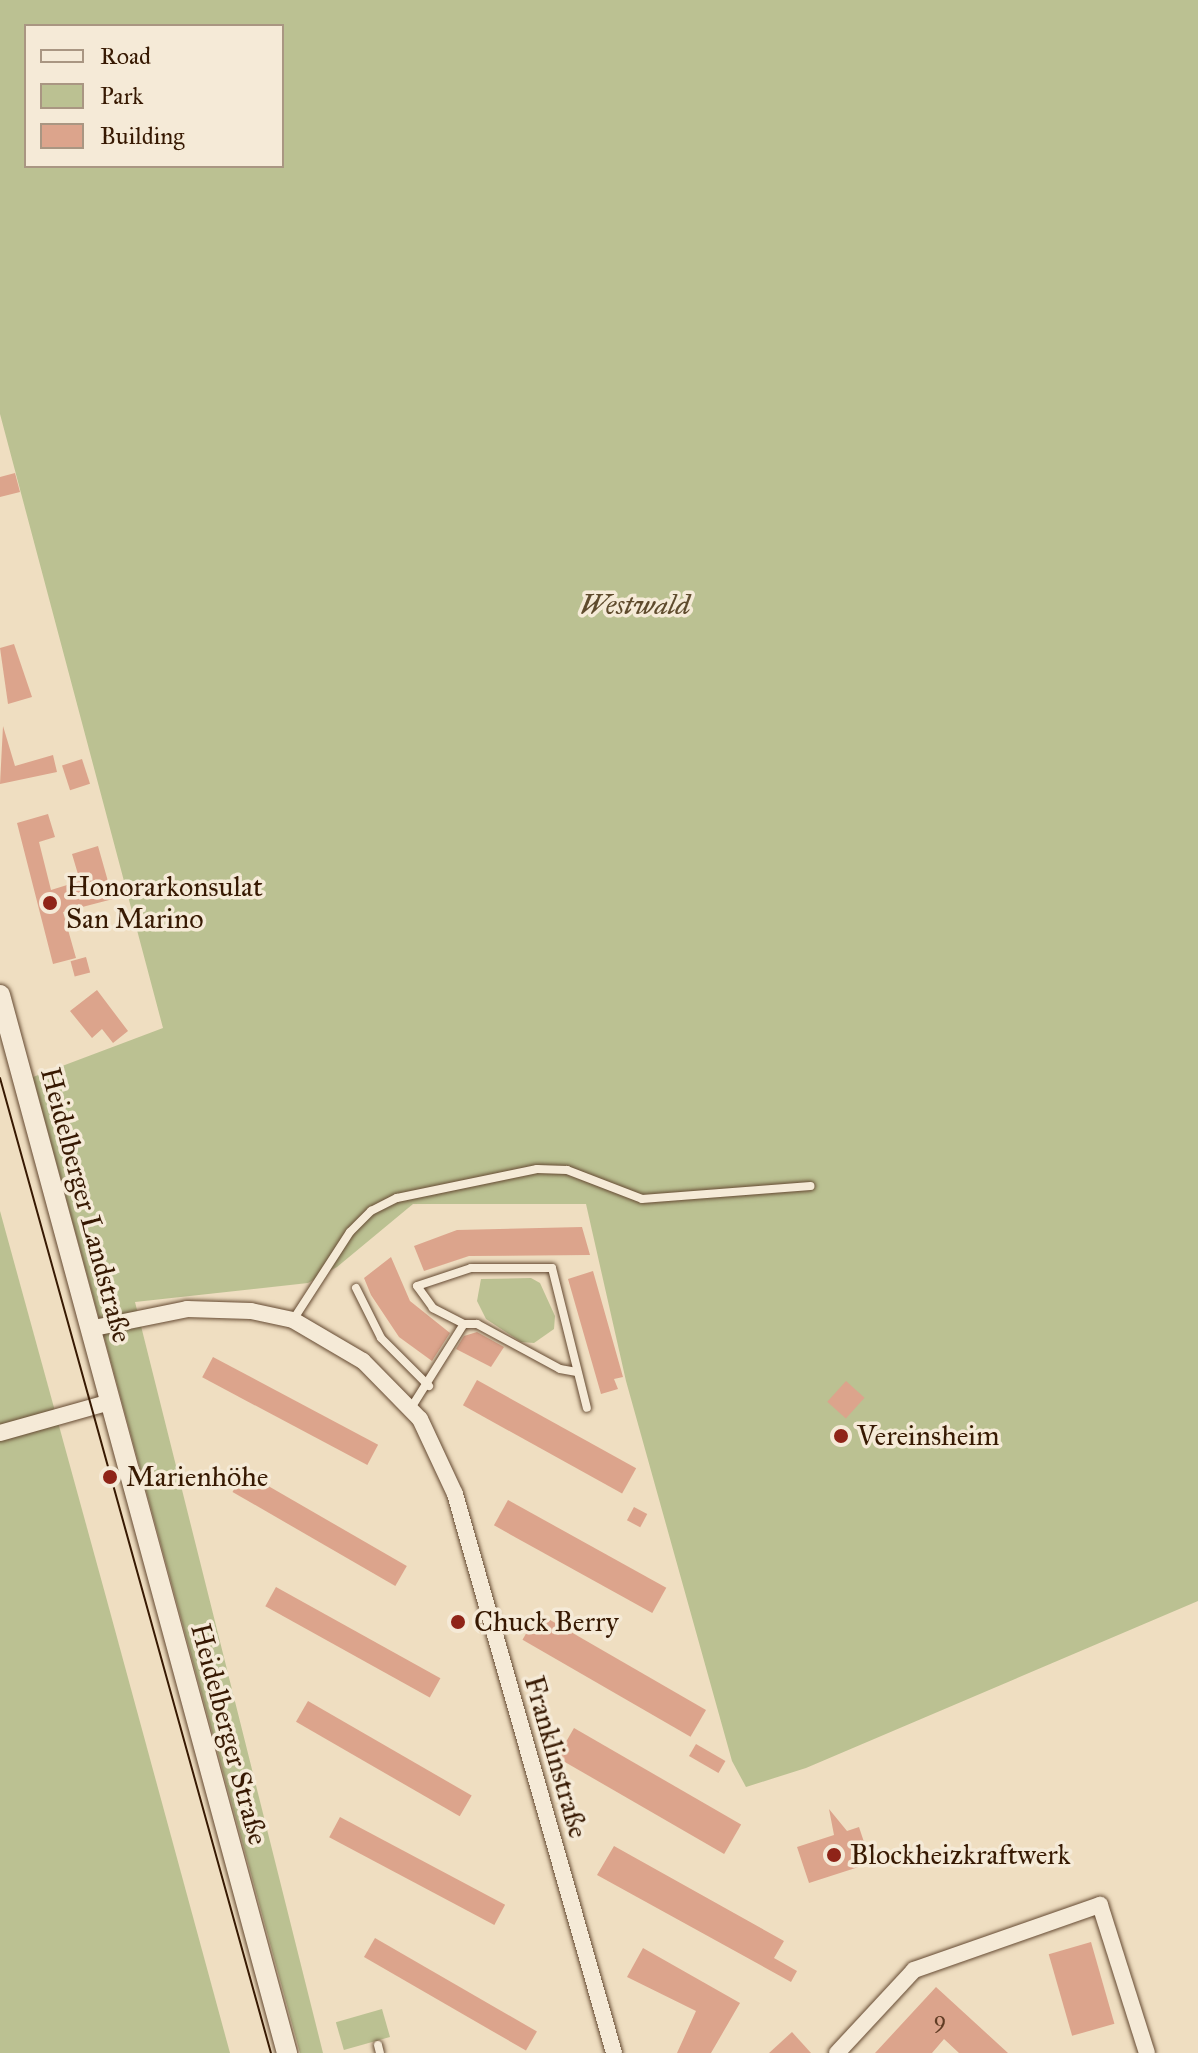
<!DOCTYPE html>
<meta charset="utf-8">
<style>
body{margin:0}
#map{position:relative;width:1198px;height:2053px;overflow:hidden;background:#efdec1;font-family:"IM FELL Great Primer",serif}
div>[style]{position:absolute}
.green>*{inset:0;background:#bbc192;transform-origin:0 0}
.building>*{inset:0;background:#dca48c;transform-origin:0 0}
.roads{filter:drop-shadow(0 0 2px #654a32) drop-shadow(0 0 2px #654a32)}
.service>*{height:8px;margin:-4px;padding:0 4px;transform-origin:4px;border-radius:4px;background:#f5ead7}
.minor>*{height:16px;margin:-8px;padding:0 8px;transform-origin:8px;border-radius:8px;background:#f5ead7}
.tertiary>*{height:20px;margin:-10px;padding:0 10px;transform-origin:10px;border-radius:10px;background:#f5ead7}
.tram>*{height:2px;margin:-1px;padding:0 1px;transform-origin:1px;border-radius:1px;background:#371902}
.dots>*{width:22px;height:22px;translate:-50% -50%;box-sizing:border-box;border:4px solid #f5ead7;border-radius:50%}
span{translate:-50% -50%;white-space:nowrap;text-align:center;line-height:1.15;-webkit-text-stroke:7px #f5ead7;paint-order:stroke}
.number-label{font-size:24px;color:#603c24}
.number-label span{-webkit-text-stroke-width:0}
.park-label{font-size:28px;color:#5f4b2d;font-style:italic}
.poi-label{font-size:28px;color:#371902}
.left{translate:0 -50%;text-align:left}
.street-label{font-size:28px;color:#371902}
.legend{position:absolute;left:24px;top:24px;width:260px;height:144px;box-sizing:border-box;background:#f5ead7;border:2px solid #a99682;margin:0;padding:10px 14px;list-style:none;font-size:24px;color:#371902}
.legend li{display:flex;align-items:center;gap:16px;height:40px}
.legend b{width:40px;border:2px solid #a99682}
</style>
<div id="map">
<div class="green">
<div style="clip-path:polygon(evenodd,0 0,1198px 0,1198px 1601px,806px 1768px,746px 1787px,732px 1761px,626px 1381px,586px 1204px,413px 1204px,337px 1267px,308px 1283px,135px 1302px,323px 2053px,300px 2053px,33px 1077px,163px 1028px,0 414px,0 0,26px 26px,282px 26px,282px 166px,26px 166px,26px 26px)"></div>
<div style="clip-path:polygon(0 1211px,106px 1597px,230px 2053px,0 2053px)"></div>
<div style="clip-path:polygon(531px 1278px,540px 1283px,555px 1316px,554px 1329px,534px 1343px,521px 1342px,486px 1319px,477px 1301px,481px 1279px)"></div>
<div style="left:382px;top:2009px;width:29px;height:48px;rotate:74deg"></div>
</div>
<div class="building">
<div style="clip-path:polygon(15px 473px,20px 492px,0 497px,0 477px)"></div>
<div style="clip-path:polygon(14px 644px,32px 697px,8px 704px,0 648px)"></div>
<div style="clip-path:polygon(3px 726px,15px 766px,53px 755px,57px 772px,0 784px)"></div>
<div style="left:82px;top:759px;width:26px;height:21px;rotate:72deg"></div>
<div style="clip-path:polygon(48px 814px,55px 837px,39px 842px,51px 890px,80px 881px,72px 854px,98px 846px,113px 899px,63px 912px,76px 958px,53px 964px,17px 823px)"></div>
<div style="left:86px;top:957px;width:16px;height:16px;rotate:75deg"></div>
<div style="clip-path:polygon(97px 990px,128px 1031px,113px 1043px,102px 1029px,92px 1038px,70px 1011px)"></div>
<div style="clip-path:polygon(582px 1227px,590px 1255px,469px 1256px,424px 1271px,414px 1246px,457px 1230px)"></div>
<div style="clip-path:polygon(391px 1257px,410px 1301px,450px 1333px,432px 1361px,399px 1337px,371px 1295px,364px 1278px)"></div>
<div style="clip-path:polygon(593px 1271px,623px 1377px,614px 1379px,618px 1389px,601px 1394px,568px 1279px)"></div>
<div style="clip-path:polygon(477px 1332px,504px 1347px,491px 1367px,456px 1349px,464px 1336px)"></div>
<div style="left:213px;top:1357px;width:187px;height:23px;rotate:28deg"></div>
<div style="left:477px;top:1380px;width:182px;height:29px;rotate:29deg"></div>
<div style="left:846px;top:1381px;width:25px;height:28px;rotate:42deg"></div>
<div style="left:244px;top:1472px;width:188px;height:23px;rotate:30deg"></div>
<div style="left:508px;top:1500px;width:181px;height:29px;rotate:29deg"></div>
<div style="left:634px;top:1507px;width:15px;height:15px;rotate:28deg"></div>
<div style="left:276px;top:1587px;width:188px;height:22px;rotate:29deg"></div>
<div style="left:538px;top:1613px;width:194px;height:31px;rotate:30deg"></div>
<div style="left:308px;top:1701px;width:189px;height:24px;rotate:30deg"></div>
<div style="left:574px;top:1728px;width:193px;height:34px;rotate:30deg"></div>
<div style="left:696px;top:1744px;width:34px;height:14px;rotate:30deg"></div>
<div style="clip-path:polygon(829px 1809px,847px 1831px,859px 1827px,871px 1863px,809px 1883px,797px 1847px,834px 1835px)"></div>
<div style="left:340px;top:1817px;width:187px;height:23px;rotate:28deg"></div>
<div style="clip-path:polygon(614px 1846px,784px 1941px,774px 1958px,797px 1971px,791px 1982px,597px 1875px)"></div>
<div style="left:375px;top:1938px;width:187px;height:22px;rotate:30deg"></div>
<div style="left:1091px;top:1942px;width:85px;height:44px;rotate:74deg"></div>
<div style="clip-path:polygon(643px 1948px,740px 2003px,711px 2053px,677px 2053px,696px 2011px,627px 1977px)"></div>
<div style="clip-path:polygon(936px 1987px,1008px 2053px,959px 2053px,944px 2039px,932px 2053px,875px 2053px)"></div>
<div style="clip-path:polygon(792px 2032px,811px 2053px,769px 2053px)"></div>
</div>
<div class="roads">
<div class="service">
<div style="left:356px;top:1288px;width:56px;rotate:63.4deg"></div>
<div style="left:381px;top:1338px;width:68px;rotate:45deg"></div>
<div style="left:293px;top:1320px;width:105px;rotate:-57.1deg"></div>
<div style="left:350px;top:1232px;width:30px;rotate:-45deg"></div>
<div style="left:371px;top:1211px;width:29px;rotate:-27deg"></div>
<div style="left:397px;top:1198px;width:143px;rotate:-11.7deg"></div>
<div style="left:537px;top:1169px;width:30px;rotate:2deg"></div>
<div style="left:567px;top:1170px;width:80px;rotate:21.1deg"></div>
<div style="left:642px;top:1199px;width:169px;rotate:-4.4deg"></div>
<div style="left:464px;top:1324px;width:13px"></div>
<div style="left:477px;top:1324px;width:94px;rotate:28.5deg"></div>
<div style="left:560px;top:1369px;width:17px;rotate:10deg"></div>
<div style="left:411px;top:1408px;width:99px;rotate:-57.8deg"></div>
<div style="left:464px;top:1324px;width:35px;rotate:-153deg"></div>
<div style="left:433px;top:1308px;width:27px;rotate:-126deg"></div>
<div style="left:417px;top:1286px;width:57px;rotate:-18.4deg"></div>
<div style="left:471px;top:1268px;width:81px"></div>
<div style="left:552px;top:1268px;width:144px;rotate:76deg"></div>
<div style="left:378px;top:2045px;width:8px;rotate:76deg"></div>
</div>
<div class="minor">
<div style="left:89px;top:1329px;width:100px;rotate:-11.5deg"></div>
<div style="left:187px;top:1309px;width:64px;rotate:1.8deg"></div>
<div style="left:251px;top:1311px;width:43px;rotate:12.1deg"></div>
<div style="left:293px;top:1320px;width:81px;rotate:30.4deg"></div>
<div style="left:363px;top:1361px;width:81px;rotate:45.5deg"></div>
<div style="left:420px;top:1419px;width:83px;rotate:65deg"></div>
<div style="left:455px;top:1494px;width:581px;rotate:74.12deg"></div>
<div style="left:0;top:1433px;width:114px;rotate:-15.7deg"></div>
<div style="left:837px;top:2053px;width:113px;rotate:-47.1deg"></div>
<div style="left:914px;top:1970px;width:197px;rotate:-19.3deg"></div>
<div style="left:1100px;top:1905px;width:155px;rotate:72.4deg"></div>
</div>
<div class="tertiary">
<div style="left:0;top:995px;width:1096px;rotate:74.82deg"></div>
</div>
</div>
<div class="tram">
<div style="left:0;top:1078px;width:1012px;rotate:74.47deg"></div>
</div>
<div class="dots">
<div style="left:50px;top:903px;background:#8f2418"></div>
<div style="left:841px;top:1436px;background:#8f2418"></div>
<div style="left:110px;top:1477px;background:#8f2418"></div>
<div style="left:458px;top:1622px;background:#8f2418"></div>
<div style="left:834px;top:1855px;background:#8f2418"></div>
</div>
<div class="number-label">
<span style="left:940px;top:2020px">9</span>
</div>
<div class="park-label">
<span style="left:635px;top:605px">Westwald</span>
</div>
<div class="poi-label">
<span class="left" style="left:66px;top:903px">Honorarkonsulat<br>San Marino</span>
<span class="left" style="left:857px;top:1436px">Vereinsheim</span>
<span class="left" style="left:126px;top:1477px">Marienhöhe</span>
<span class="left" style="left:474px;top:1622px">Chuck Berry</span>
<span class="left" style="left:850px;top:1855px">Blockheizkraftwerk</span>
</div>
<div class="street-label">
<span style="left:86px;top:1205px;rotate:75deg">Heidelberger Landstraße</span>
<span style="left:229px;top:1734px;rotate:75deg">Heidelberger Straße</span>
<span style="left:556px;top:1757px;rotate:74deg">Franklinstraße</span>
</div>
<ul class="legend">
<li><b style="height:10px;background:#f5ead7"></b>Road</li>
<li><b style="height:22px;background:#bbc192"></b>Park</li>
<li><b style="height:22px;background:#dca48c"></b>Building</li>
</ul>
</div>
